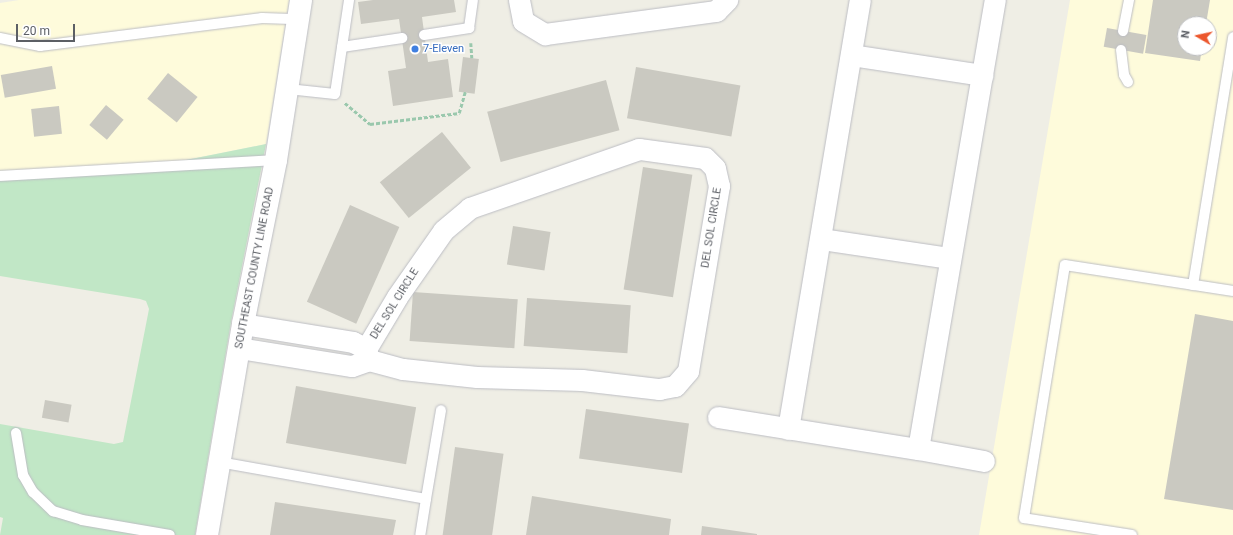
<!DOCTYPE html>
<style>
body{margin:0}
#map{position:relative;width:1233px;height:535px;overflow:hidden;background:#efeee5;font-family:Roboto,sans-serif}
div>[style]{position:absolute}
.commercial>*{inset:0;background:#fefbdb}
.green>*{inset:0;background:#c1e7c6}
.building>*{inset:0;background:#cac9c1;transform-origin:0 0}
.path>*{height:2.5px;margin-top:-1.25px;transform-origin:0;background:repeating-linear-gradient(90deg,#9ac8ad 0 4px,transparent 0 6px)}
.roads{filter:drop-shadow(0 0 1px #bcbdc3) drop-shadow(0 0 1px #bcbdc3)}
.service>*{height:10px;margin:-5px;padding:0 5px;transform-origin:5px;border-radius:5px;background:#fff}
.minor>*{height:21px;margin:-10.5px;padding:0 10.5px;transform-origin:10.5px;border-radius:10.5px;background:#fff}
.tertiary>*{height:22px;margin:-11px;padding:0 11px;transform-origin:11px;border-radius:11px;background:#fff}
.dots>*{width:11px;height:11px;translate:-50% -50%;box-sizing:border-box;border:2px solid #fff;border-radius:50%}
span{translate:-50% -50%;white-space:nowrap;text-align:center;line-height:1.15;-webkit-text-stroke:3px #fff;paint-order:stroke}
.shop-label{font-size:11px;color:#366cbe}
.left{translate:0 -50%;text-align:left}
.street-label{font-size:11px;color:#5c5f65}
.north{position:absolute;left:1177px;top:16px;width:40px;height:40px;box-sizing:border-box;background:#fff;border:1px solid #bebfc1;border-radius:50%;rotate:279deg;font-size:11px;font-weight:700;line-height:16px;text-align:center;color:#5c5f65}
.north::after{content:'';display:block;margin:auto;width:14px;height:18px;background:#ec572d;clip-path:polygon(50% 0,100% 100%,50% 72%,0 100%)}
.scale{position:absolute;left:16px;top:24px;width:59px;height:18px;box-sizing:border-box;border:2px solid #5c5f65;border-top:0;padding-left:5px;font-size:12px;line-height:14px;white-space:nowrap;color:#5c5f65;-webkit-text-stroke:3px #fff;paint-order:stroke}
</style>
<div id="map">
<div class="commercial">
<div style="clip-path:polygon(19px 0,289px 0,266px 144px,181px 161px,0 181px,0 3px)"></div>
<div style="clip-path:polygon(evenodd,1070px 0,1233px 0,1233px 535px,979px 535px,1070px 0,1185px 24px,1209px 24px,1209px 48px,1185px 48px,1185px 24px)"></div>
</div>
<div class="green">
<div style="clip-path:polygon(266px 144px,231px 322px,195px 535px,0 535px,3px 518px,0 517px,0 424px,114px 444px,123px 442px,149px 309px,146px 301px,140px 299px,0 276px,0 181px,181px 161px)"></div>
</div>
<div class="building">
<div style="clip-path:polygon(373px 0,454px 0,456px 12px,422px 17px,428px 62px,448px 59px,453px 97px,393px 106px,388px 71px,406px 68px,399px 19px,361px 24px,358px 2px)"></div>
<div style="clip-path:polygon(1153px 0,1210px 0,1206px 24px,1185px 24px,1185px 48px,1202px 48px,1200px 61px,1145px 53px)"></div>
<div style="left:1107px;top:28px;width:40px;height:19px;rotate:10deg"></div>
<div style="left:463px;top:57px;width:16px;height:35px;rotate:7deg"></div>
<div style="left:52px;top:66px;width:23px;height:52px;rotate:80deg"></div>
<div style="left:636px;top:67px;width:106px;height:52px;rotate:10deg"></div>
<div style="left:168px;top:73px;width:38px;height:33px;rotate:39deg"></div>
<div style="left:606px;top:80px;width:52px;height:123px;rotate:75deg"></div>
<div style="left:106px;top:105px;width:23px;height:26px;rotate:40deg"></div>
<div style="left:59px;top:106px;width:28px;height:28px;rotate:84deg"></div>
<div style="left:442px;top:132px;width:46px;height:80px;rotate:51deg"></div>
<div style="left:643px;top:167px;width:50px;height:124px;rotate:9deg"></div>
<div style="left:350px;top:205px;width:54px;height:106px;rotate:24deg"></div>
<div style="left:513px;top:226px;width:38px;height:39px;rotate:9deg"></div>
<div style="left:413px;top:292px;width:105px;height:49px;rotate:4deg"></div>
<div style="left:527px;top:298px;width:104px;height:48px;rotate:4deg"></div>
<div style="clip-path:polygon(1195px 314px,1233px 321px,1233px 510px,1164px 499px)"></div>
<div style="left:296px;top:386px;width:122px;height:58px;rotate:10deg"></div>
<div style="left:45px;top:400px;width:27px;height:18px;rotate:10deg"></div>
<div style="left:586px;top:409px;width:104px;height:50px;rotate:8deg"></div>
<div style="left:455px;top:447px;width:49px;height:89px;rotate:8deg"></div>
<div style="clip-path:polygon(532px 496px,671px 519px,669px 535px,526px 535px)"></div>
<div style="clip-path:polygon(275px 502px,396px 520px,393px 535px,270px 535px)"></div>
<div style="clip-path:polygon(702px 526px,757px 534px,757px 535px,701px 535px)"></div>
</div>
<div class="path">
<div style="left:471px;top:43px;width:15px;rotate:86deg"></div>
<div style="left:345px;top:103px;width:33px;rotate:40deg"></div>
<div style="left:370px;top:124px;width:90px;rotate:-7deg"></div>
<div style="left:459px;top:113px;width:22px;rotate:-74deg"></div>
</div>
<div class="roads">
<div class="service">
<div style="left:1123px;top:31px;width:32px;rotate:-79deg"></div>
<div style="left:424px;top:35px;width:46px;rotate:-8.8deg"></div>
<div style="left:469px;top:28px;width:28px;rotate:-82deg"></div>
<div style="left:0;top:38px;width:41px;rotate:11.3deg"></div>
<div style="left:40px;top:46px;width:224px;rotate:-7.2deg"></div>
<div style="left:262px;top:18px;width:36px;rotate:2deg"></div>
<div style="left:342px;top:47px;width:61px;rotate:-8.5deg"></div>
<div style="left:1121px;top:50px;width:25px;rotate:83deg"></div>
<div style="left:1124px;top:75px;width:8px;rotate:60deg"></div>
<div style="left:288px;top:89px;width:47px;rotate:6.1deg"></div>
<div style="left:335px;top:94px;width:95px;rotate:-81.5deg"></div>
<div style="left:0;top:176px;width:276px;rotate:-3.3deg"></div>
<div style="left:1193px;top:285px;width:251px;rotate:-80.8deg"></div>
<div style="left:16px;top:433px;width:43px;rotate:80.5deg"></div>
<div style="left:23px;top:475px;width:20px;rotate:60deg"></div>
<div style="left:33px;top:492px;width:28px;rotate:44deg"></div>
<div style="left:53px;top:511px;width:30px;rotate:17deg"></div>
<div style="left:82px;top:520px;width:89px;rotate:9.7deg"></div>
<div style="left:219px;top:462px;width:210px;rotate:10.1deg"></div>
<div style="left:426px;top:499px;width:36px;rotate:99deg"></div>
<div style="left:426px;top:499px;width:90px;rotate:-80.4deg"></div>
<div style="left:1132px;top:535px;width:109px;rotate:-171.1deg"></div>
<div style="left:1024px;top:518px;width:256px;rotate:-80.8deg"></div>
<div style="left:1065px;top:265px;width:170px;rotate:8.8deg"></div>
</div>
<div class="minor">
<div style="left:519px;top:0;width:21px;rotate:79deg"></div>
<div style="left:523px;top:21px;width:26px;rotate:31deg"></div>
<div style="left:545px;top:34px;width:173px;rotate:-7.7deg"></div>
<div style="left:716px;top:11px;width:16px;rotate:-45deg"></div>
<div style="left:851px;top:55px;width:133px;rotate:8.7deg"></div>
<div style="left:821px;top:239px;width:130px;rotate:8.4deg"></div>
<div style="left:243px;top:324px;width:111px;rotate:9.3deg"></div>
<div style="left:353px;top:342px;width:15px;rotate:28deg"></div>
<div style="left:239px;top:348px;width:114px;rotate:9.1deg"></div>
<div style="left:352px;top:366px;width:18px;rotate:-19deg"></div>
<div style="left:369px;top:360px;width:35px;rotate:15deg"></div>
<div style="left:403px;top:369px;width:74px;rotate:6.2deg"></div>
<div style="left:477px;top:377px;width:105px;rotate:1.6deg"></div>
<div style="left:582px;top:380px;width:78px;rotate:6.7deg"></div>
<div style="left:659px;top:389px;width:16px;rotate:-11deg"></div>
<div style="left:675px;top:386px;width:20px;rotate:-49deg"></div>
<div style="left:688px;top:371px;width:188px;rotate:-80.5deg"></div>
<div style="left:719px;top:186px;width:18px;rotate:-103deg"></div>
<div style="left:715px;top:168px;width:14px;rotate:-135deg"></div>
<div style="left:705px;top:158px;width:67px;rotate:-172.2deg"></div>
<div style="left:639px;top:149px;width:179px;rotate:160.8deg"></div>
<div style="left:470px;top:208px;width:35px;rotate:140deg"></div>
<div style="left:443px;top:231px;width:80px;rotate:124.9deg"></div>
<div style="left:397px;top:297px;width:61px;rotate:120.8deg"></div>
<div style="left:366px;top:349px;width:11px;rotate:75deg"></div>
<div style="left:718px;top:417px;width:203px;rotate:9.1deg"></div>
<div style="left:918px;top:449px;width:456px;rotate:-80.3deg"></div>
<div style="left:788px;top:429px;width:435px;rotate:-80.5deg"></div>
<div style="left:918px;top:449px;width:67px;rotate:10.3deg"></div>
</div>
<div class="tertiary">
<div style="left:207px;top:535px;width:214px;rotate:-80.3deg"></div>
<div style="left:243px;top:324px;width:167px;rotate:-78.6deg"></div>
<div style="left:276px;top:160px;width:162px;rotate:-81.1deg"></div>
</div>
</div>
<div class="dots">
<div style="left:415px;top:49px;background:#3f7fe0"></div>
</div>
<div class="shop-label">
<span class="left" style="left:423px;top:49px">7-Eleven</span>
</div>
<div class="street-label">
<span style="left:712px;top:228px;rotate:-81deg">DEL SOL CIRCLE</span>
<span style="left:255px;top:268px;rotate:-79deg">SOUTHEAST COUNTY LINE ROAD</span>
<span style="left:395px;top:304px;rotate:-58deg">DEL SOL CIRCLE</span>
</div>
<div class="north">N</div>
<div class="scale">20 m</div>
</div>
